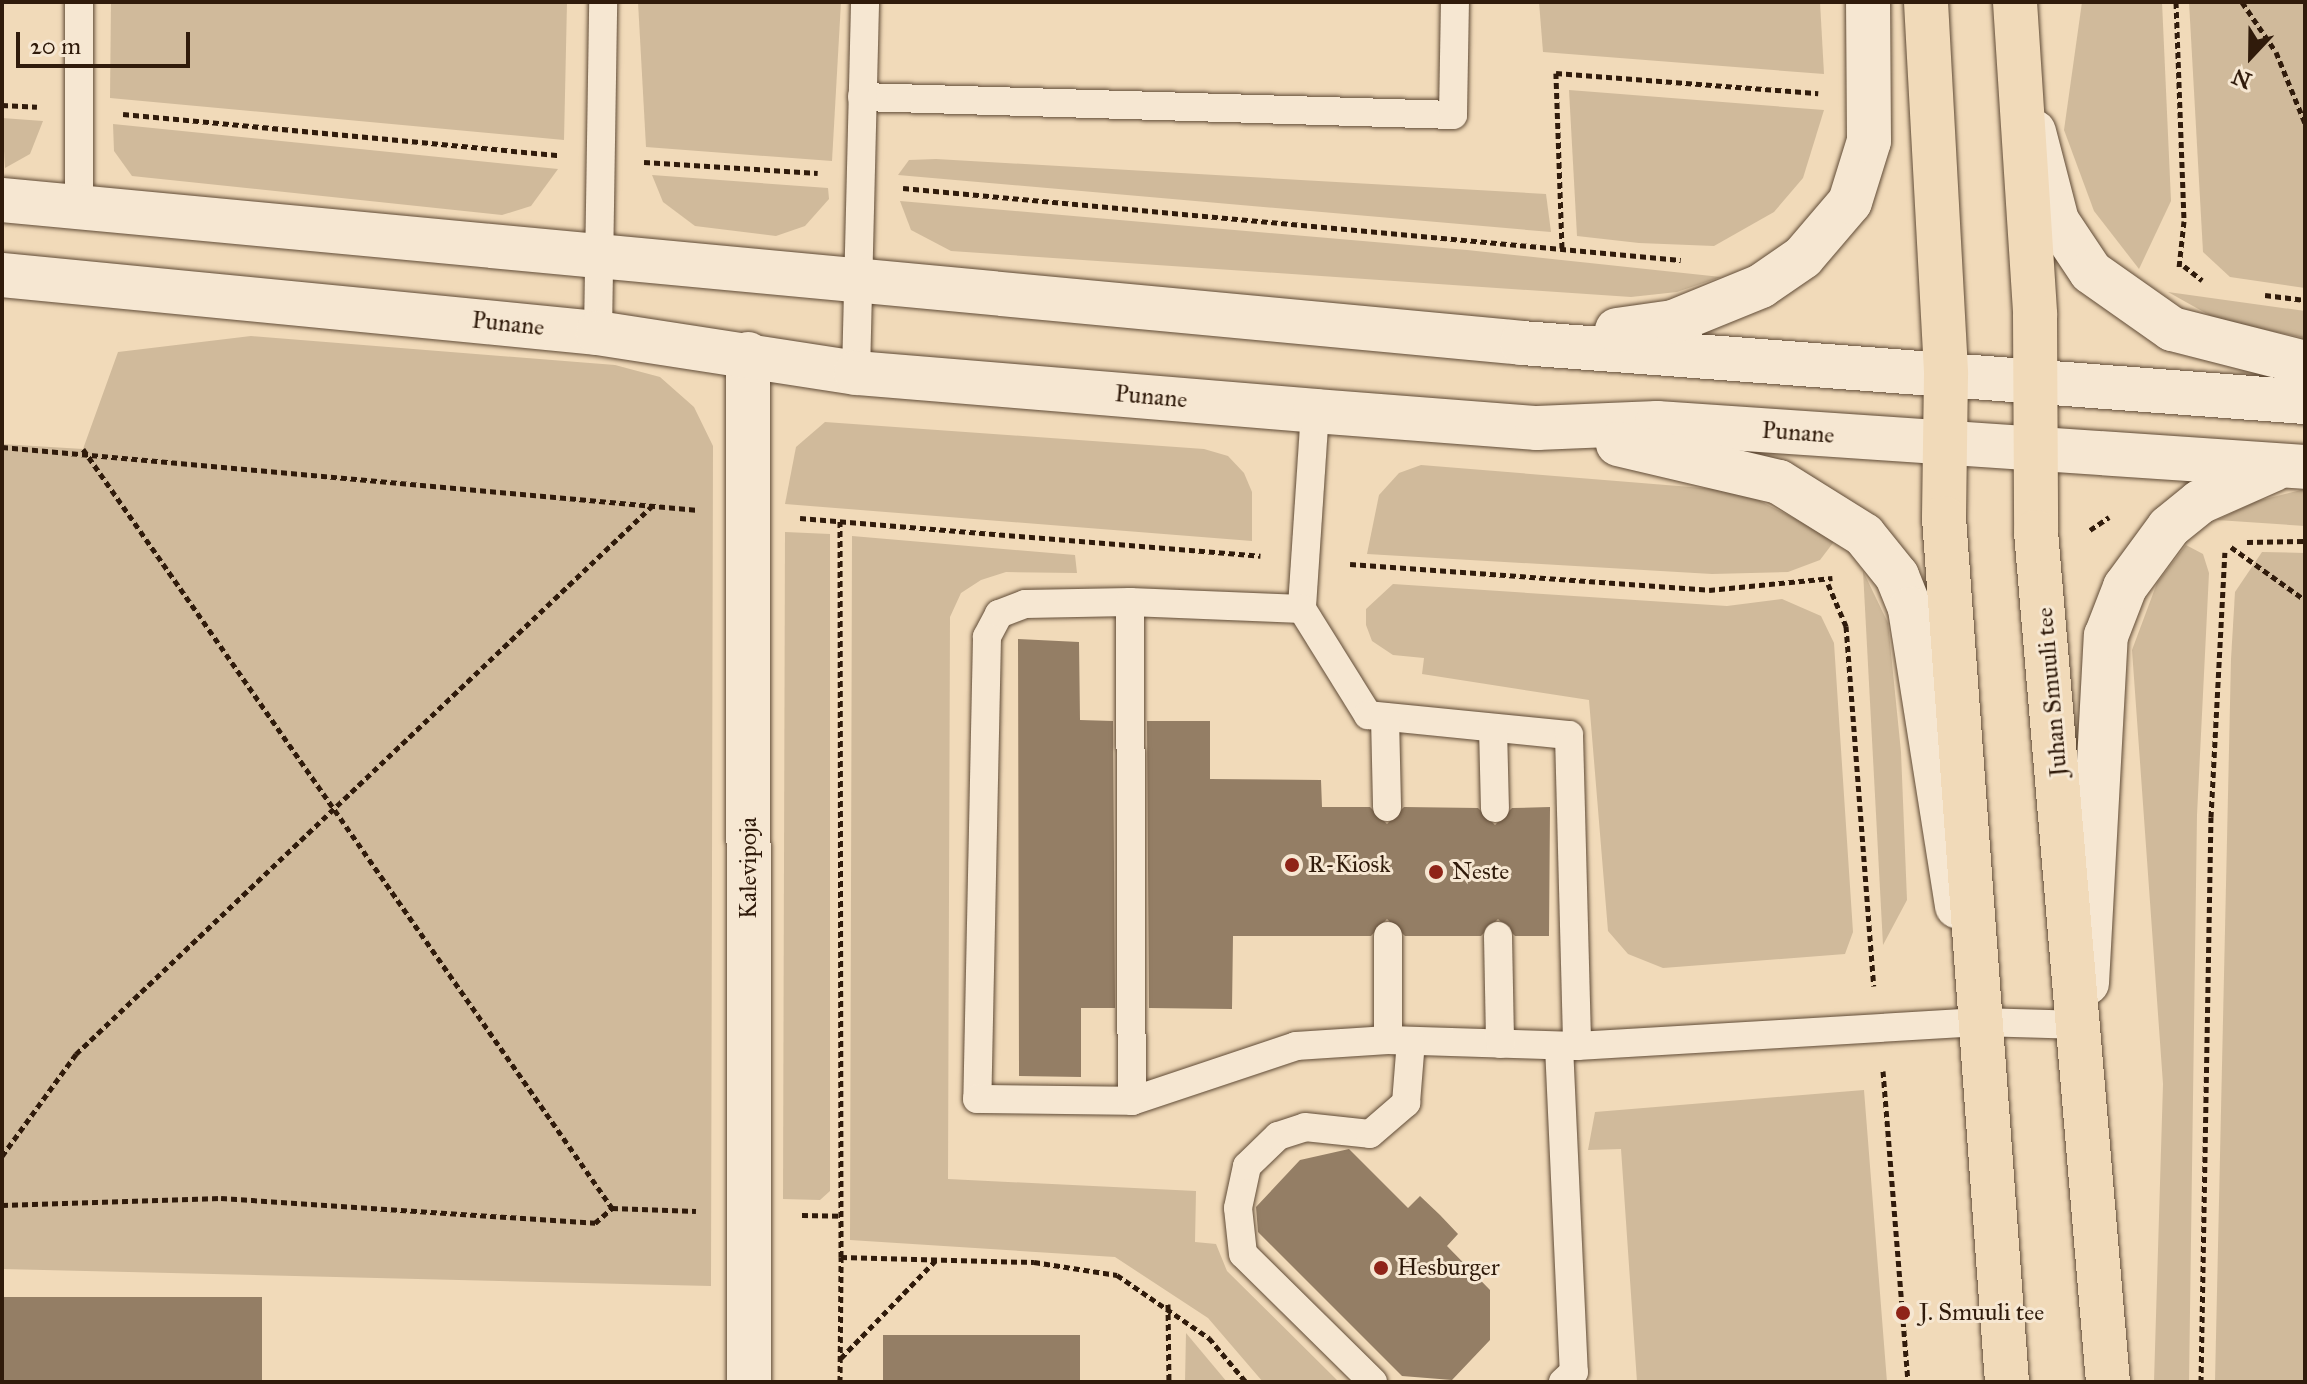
<!DOCTYPE html>
<style>
body{margin:0}
#map{position:relative;width:2307px;height:1384px;overflow:hidden;background:#f1dab9;font-family:"IM FELL Great Primer",serif}
div>[style]{position:absolute}
.green>*{inset:0;background:#d0ba9b}
.building>*{inset:0;background:#947e65;transform-origin:0 0}
.path>*{height:5px;margin-top:-2.5px;transform-origin:0;background:repeating-linear-gradient(90deg,#301b0b 0 6px,transparent 0 10px)}
.roads{filter:drop-shadow(0 0 2px #604b36) drop-shadow(0 0 2px #604b36)}
.service>*{height:28px;margin:-14px;padding:0 14px;transform-origin:14px;border-radius:14px;background:#f6e7d2}
.minor>*{height:44px;margin:-22px;padding:0 22px;transform-origin:22px;border-radius:22px;background:#f6e7d2}
.secondary>*{height:44px;margin:-22px;padding:0 22px;transform-origin:22px;border-radius:22px;background:#f6e7d2}
.primary>*{height:44px;margin:-22px;padding:0 22px;transform-origin:22px;border-radius:22px;background:#f1dab9}
.dots>*{width:22px;height:22px;translate:-50% -50%;box-sizing:border-box;border:4px solid #f6e7d2;border-radius:50%}
span{translate:-50% -50%;white-space:nowrap;text-align:center;line-height:1.15;-webkit-text-stroke:6px #f6e7d2;paint-order:stroke}
.street-label{font-size:24px;color:#301b0b}
.poi-label{font-size:24px;color:#301b0b}
.left{translate:0 -50%;text-align:left}
.frame{position:absolute;inset:0;border:4px solid #301b0b;pointer-events:none}
.north{position:absolute;left:2211px;top:16px;width:80px;height:80px;-webkit-text-stroke:6px #f6e7d2;paint-order:stroke;rotate:202deg;font-size:22px;font-weight:700;line-height:32px;text-align:center;color:#301b0b}
.north::after{content:'';display:block;margin:auto;width:28px;height:36px;background:#301b0b;clip-path:polygon(50% 0,100% 100%,50% 72%,0 100%)}
.scale{position:absolute;left:16px;top:32px;width:174px;height:36px;box-sizing:border-box;border:4px solid #301b0b;border-top:0;padding-left:10px;font-size:24px;line-height:28px;white-space:nowrap;color:#301b0b;-webkit-text-stroke:6px #f6e7d2;paint-order:stroke}
</style>
<div id="map">
<div class="green">
<div style="clip-path:polygon(111px 2px,567px 2px,564px 140px,110px 98px)"></div>
<div style="clip-path:polygon(638px 2px,841px 2px,832px 161px,646px 147px)"></div>
<div style="clip-path:polygon(1539px 2px,1820px 2px,1824px 74px,1543px 52px)"></div>
<div style="clip-path:polygon(2082px 2px,2162px 2px,2171px 201px,2139px 269px,2094px 211px,2064px 130px)"></div>
<div style="clip-path:polygon(2189px 2px,2305px 2px,2305px 288px,2230px 277px,2203px 252px)"></div>
<div style="clip-path:polygon(1569px 90px,1824px 110px,1803px 178px,1774px 212px,1714px 246px,1639px 243px,1577px 236px)"></div>
<div style="clip-path:polygon(2px 118px,43px 121px,30px 154px,5px 168px)"></div>
<div style="clip-path:polygon(113px 124px,558px 169px,531px 206px,502px 215px,132px 176px,114px 151px)"></div>
<div style="clip-path:polygon(936px 159px,1546px 194px,1551px 232px,898px 175px,909px 160px)"></div>
<div style="clip-path:polygon(652px 175px,828px 188px,829px 199px,805px 226px,776px 236px,695px 226px,663px 202px)"></div>
<div style="clip-path:polygon(900px 201px,1467px 250px,1721px 277px,1677px 292px,1631px 297px,951px 251px,911px 230px)"></div>
<div style="clip-path:polygon(2168px 292px,2305px 311px,2305px 338px,2218px 320px)"></div>
<div style="clip-path:polygon(251px 336px,615px 365px,660px 377px,694px 407px,713px 446px,711px 1286px,2px 1269px,2px 444px,83px 449px,118px 352px)"></div>
<div style="clip-path:polygon(825px 422px,1204px 449px,1228px 456px,1244px 473px,1252px 492px,1252px 541px,785px 504px,796px 447px)"></div>
<div style="clip-path:polygon(1421px 465px,1740px 491px,1836px 539px,1820px 560px,1788px 572px,1712px 574px,1367px 554px,1379px 495px,1399px 473px)"></div>
<div style="clip-path:polygon(2305px 489px,2305px 526px,2217px 520px,2257px 501px)"></div>
<div style="clip-path:polygon(785px 532px,830px 534px,830px 1191px,820px 1200px,783px 1199px)"></div>
<div style="clip-path:polygon(852px 536px,1075px 555px,1077px 573px,1006px 572px,981px 580px,961px 593px,950px 617px,948px 1179px,1196px 1191px,1195px 1242px,1216px 1244px,1227px 1271px,1339px 1382px,1263px 1382px,1208px 1318px,1115px 1257px,850px 1240px)"></div>
<div style="clip-path:polygon(2186px 545px,2203px 554px,2209px 573px,2197px 815px,2189px 1382px,2154px 1382px,2163px 1084px,2132px 650px,2157px 583px)"></div>
<div style="clip-path:polygon(2262px 552px,2305px 553px,2305px 1382px,2215px 1382px,2231px 659px,2235px 592px)"></div>
<div style="clip-path:polygon(1863px 571px,1888px 623px,1901px 752px,1907px 900px,1883px 945px)"></div>
<div style="clip-path:polygon(1393px 584px,1727px 606px,1782px 599px,1821px 616px,1834px 643px,1853px 932px,1845px 954px,1663px 968px,1628px 954px,1608px 931px,1589px 700px,1422px 674px,1424px 658px,1393px 655px,1372px 641px,1366px 625px,1366px 609px)"></div>
<div style="clip-path:polygon(1864px 1090px,1887px 1382px,1637px 1382px,1621px 1149px,1588px 1150px,1595px 1112px)"></div>
<div style="clip-path:polygon(1186px 1333px,1227px 1382px,1185px 1382px)"></div>
</div>
<div class="building">
<div style="clip-path:polygon(1018px 639px,1079px 642px,1080px 720px,1113px 721px,1115px 1008px,1081px 1008px,1081px 1077px,1019px 1076px)"></div>
<div style="clip-path:polygon(1147px 721px,1210px 721px,1210px 779px,1321px 780px,1322px 807px,1370px 807px,1387px 824px,1404px 807px,1478px 808px,1495px 825px,1512px 808px,1550px 807px,1549px 936px,1515px 936px,1498px 919px,1481px 936px,1405px 936px,1387px 919px,1371px 936px,1233px 936px,1232px 1009px,1149px 1008px)"></div>
<div style="clip-path:polygon(1349px 1149px,1408px 1208px,1420px 1196px,1440px 1215px,1458px 1234px,1447px 1246px,1490px 1290px,1490px 1340px,1452px 1380px,1402px 1376px,1258px 1232px,1256px 1207px,1300px 1160px)"></div>
<div style="left:262px;top:1297px;width:85px;height:260px;rotate:90deg"></div>
<div style="left:883px;top:1335px;width:197px;height:47px"></div>
</div>
<div class="path">
<div style="left:2176px;top:2px;width:219px;rotate:87.9deg"></div>
<div style="left:2184px;top:221px;width:47px;rotate:96.1deg"></div>
<div style="left:2242px;top:2px;width:60px;rotate:55.8deg"></div>
<div style="left:2276px;top:52px;width:77px;rotate:67.8deg"></div>
<div style="left:2px;top:105px;width:35px;rotate:3deg"></div>
<div style="left:123px;top:114px;width:438px;rotate:5.4deg"></div>
<div style="left:644px;top:162px;width:174px;rotate:3.6deg"></div>
<div style="left:903px;top:188px;width:781px;rotate:5.29deg"></div>
<div style="left:1562px;top:248px;width:175px;rotate:-92deg"></div>
<div style="left:1556px;top:73px;width:263px;rotate:4.4deg"></div>
<div style="left:2184px;top:266px;width:23px;rotate:38deg"></div>
<div style="left:2265px;top:295px;width:40px;rotate:7.1deg"></div>
<div style="left:2px;top:447px;width:699px;rotate:5.17deg"></div>
<div style="left:83px;top:449px;width:925px;rotate:55.12deg"></div>
<div style="left:800px;top:518px;width:462px;rotate:4.7deg"></div>
<div style="left:840px;top:521px;width:736px;rotate:89.92deg"></div>
<div style="left:2090px;top:530px;width:23px;rotate:-34deg"></div>
<div style="left:2247px;top:542px;width:58px;rotate:-1deg"></div>
<div style="left:2231px;top:547px;width:91px;rotate:35.6deg"></div>
<div style="left:1350px;top:564px;width:360px;rotate:4.1deg"></div>
<div style="left:1709px;top:590px;width:124px;rotate:-5.6deg"></div>
<div style="left:1828px;top:584px;width:46px;rotate:66.8deg"></div>
<div style="left:1846px;top:626px;width:361px;rotate:85.6deg"></div>
<div style="left:1883px;top:1071px;width:312px;rotate:85.4deg"></div>
<div style="left:2px;top:1156px;width:126px;rotate:-54deg"></div>
<div style="left:76px;top:1054px;width:794px;rotate:-43.57deg"></div>
<div style="left:2px;top:1205px;width:219px;rotate:-1.8deg"></div>
<div style="left:221px;top:1198px;width:375px;rotate:3.8deg"></div>
<div style="left:595px;top:1223px;width:23px;rotate:-41deg"></div>
<div style="left:612px;top:1208px;width:84px;rotate:2deg"></div>
<div style="left:802px;top:1215px;width:39px;rotate:1deg"></div>
<div style="left:1168px;top:1304px;width:78px;rotate:89.3deg"></div>
<div style="left:841px;top:1358px;width:138px;rotate:-45.9deg"></div>
<div style="left:840px;top:1382px;width:125px;rotate:-89.5deg"></div>
<div style="left:841px;top:1257px;width:193px;rotate:1.5deg"></div>
<div style="left:1034px;top:1262px;width:84px;rotate:8.9deg"></div>
<div style="left:1117px;top:1275px;width:112px;rotate:34.4deg"></div>
<div style="left:1209px;top:1338px;width:57px;rotate:49.9deg"></div>
<div style="left:2201px;top:1382px;width:565px;rotate:-88.99deg"></div>
<div style="left:2211px;top:817px;width:265px;rotate:-87deg"></div>
</div>
<div class="roads">
<div class="service">
<div style="left:862px;top:97px;width:591px;rotate:1.74deg"></div>
<div style="left:1453px;top:115px;width:113px;rotate:-89deg"></div>
<div style="left:79px;top:208px;width:206px;rotate:-90deg"></div>
<div style="left:598px;top:333px;width:331px;rotate:-89.1deg"></div>
<div style="left:856px;top:373px;width:371px;rotate:-88.6deg"></div>
<div style="left:1315px;top:411px;width:198px;rotate:93.8deg"></div>
<div style="left:1302px;top:609px;width:125px;rotate:58.1deg"></div>
<div style="left:1368px;top:715px;width:202px;rotate:5.7deg"></div>
<div style="left:1569px;top:735px;width:311px;rotate:88.5deg"></div>
<div style="left:1130px;top:602px;width:105px;rotate:178.9deg"></div>
<div style="left:1025px;top:604px;width:28px;rotate:159deg"></div>
<div style="left:999px;top:614px;width:26px;rotate:118deg"></div>
<div style="left:987px;top:637px;width:462px;rotate:91.2deg"></div>
<div style="left:977px;top:1099px;width:155px;rotate:0.7deg"></div>
<div style="left:1302px;top:609px;width:172px;rotate:-177.7deg"></div>
<div style="left:1130px;top:602px;width:499px;rotate:89.8deg"></div>
<div style="left:1132px;top:1101px;width:173px;rotate:-18.5deg"></div>
<div style="left:1296px;top:1046px;width:92px;rotate:-3.7deg"></div>
<div style="left:1388px;top:1040px;width:189px;rotate:1.8deg"></div>
<div style="left:1577px;top:1046px;width:403px;rotate:-3.4deg"></div>
<div style="left:1979px;top:1022px;width:104px;rotate:1.7deg"></div>
<div style="left:1385px;top:717px;width:90px;rotate:88.7deg"></div>
<div style="left:1493px;top:728px;width:80px;rotate:88.6deg"></div>
<div style="left:1498px;top:936px;width:108px;rotate:88.9deg"></div>
<div style="left:1388px;top:1040px;width:104px;rotate:-90deg"></div>
<div style="left:1559px;top:1046px;width:326px;rotate:87.4deg"></div>
<div style="left:1574px;top:1372px;width:15px;rotate:138deg"></div>
<div style="left:1373px;top:1382px;width:182px;rotate:-135.4deg"></div>
<div style="left:1243px;top:1254px;width:46px;rotate:-96.2deg"></div>
<div style="left:1238px;top:1208px;width:43px;rotate:-77.9deg"></div>
<div style="left:1247px;top:1166px;width:43px;rotate:-44.1deg"></div>
<div style="left:1278px;top:1136px;width:28px;rotate:-18deg"></div>
<div style="left:1305px;top:1127px;width:65px;rotate:6.1deg"></div>
<div style="left:1370px;top:1134px;width:48px;rotate:-40.7deg"></div>
<div style="left:1406px;top:1103px;width:62px;rotate:-85.4deg"></div>
</div>
<div class="minor">
<div style="left:748px;top:354px;width:1028px;rotate:89.94deg"></div>
</div>
<div class="secondary">
<div style="left:2034px;top:132px;width:92px;rotate:75.5deg"></div>
<div style="left:2057px;top:221px;width:61px;rotate:56.3deg"></div>
<div style="left:2091px;top:272px;width:99px;rotate:35.1deg"></div>
<div style="left:2172px;top:329px;width:137px;rotate:14.3deg"></div>
<div style="left:2px;top:200px;width:1527px;rotate:5.37deg"></div>
<div style="left:1522px;top:343px;width:785px;rotate:4.31deg"></div>
<div style="left:2px;top:275px;width:599px;rotate:5.56deg"></div>
<div style="left:598px;top:333px;width:261px;rotate:8.8deg"></div>
<div style="left:856px;top:373px;width:461px;rotate:4.7deg"></div>
<div style="left:1315px;top:411px;width:223px;rotate:4.4deg"></div>
<div style="left:1537px;top:428px;width:120px;rotate:-2.4deg"></div>
<div style="left:1657px;top:423px;width:649px;rotate:3.88deg"></div>
<div style="left:1617px;top:330px;width:57px;rotate:-8.1deg"></div>
<div style="left:1673px;top:322px;width:95px;rotate:-22.2deg"></div>
<div style="left:1761px;top:286px;width:51px;rotate:-34.6deg"></div>
<div style="left:1803px;top:257px;width:72px;rotate:-49.5deg"></div>
<div style="left:1850px;top:202px;width:64px;rotate:-72.7deg"></div>
<div style="left:1869px;top:141px;width:139px;rotate:-90.4deg"></div>
<div style="left:1618px;top:444px;width:165px;rotate:13.3deg"></div>
<div style="left:1779px;top:482px;width:100px;rotate:31.9deg"></div>
<div style="left:1864px;top:535px;width:53px;rotate:51.2deg"></div>
<div style="left:1897px;top:576px;width:35px;rotate:68deg"></div>
<div style="left:1910px;top:609px;width:301px;rotate:81deg"></div>
<div style="left:2087px;top:983px;width:348px;rotate:-86.9deg"></div>
<div style="left:2106px;top:636px;width:53px;rotate:-68.8deg"></div>
<div style="left:2125px;top:587px;width:74px;rotate:-53.7deg"></div>
<div style="left:2169px;top:527px;width:40px;rotate:-39deg"></div>
<div style="left:2200px;top:502px;width:81px;rotate:-24deg"></div>
</div>
<div class="primary">
<div style="left:1926px;top:2px;width:373px;rotate:86.9deg"></div>
<div style="left:1946px;top:374px;width:144px;rotate:90.8deg"></div>
<div style="left:1944px;top:518px;width:866px;rotate:85.83deg"></div>
<div style="left:2015px;top:2px;width:314px;rotate:86.3deg"></div>
<div style="left:2035px;top:315px;width:217px;rotate:89.7deg"></div>
<div style="left:2036px;top:532px;width:853px;rotate:85.16deg"></div>
</div>
</div>
<div class="dots">
<div style="left:1292px;top:865px;background:#8f2418"></div>
<div style="left:1436px;top:872px;background:#8f2418"></div>
<div style="left:1381px;top:1268px;background:#8f2418"></div>
<div style="left:1903px;top:1313px;background:#8f2418"></div>
</div>
<div class="street-label">
<span style="left:508px;top:324px;rotate:6deg">Punane</span>
<span style="left:1151px;top:397px;rotate:5deg">Punane</span>
<span style="left:1798px;top:433px;rotate:4deg">Punane</span>
<span style="left:2052px;top:692px;rotate:-95deg">Juhan Smuuli tee</span>
<span style="left:749px;top:868px;rotate:-90deg">Kalevipoja</span>
</div>
<div class="poi-label">
<span class="left" style="left:1308px;top:865px">R-Kiosk</span>
<span class="left" style="left:1452px;top:872px">Neste</span>
<span class="left" style="left:1397px;top:1268px">Hesburger</span>
<span class="left" style="left:1919px;top:1313px">J. Smuuli tee</span>
</div>
<div class="frame"></div>
<div class="north">N</div>
<div class="scale">20 m</div>
</div>
